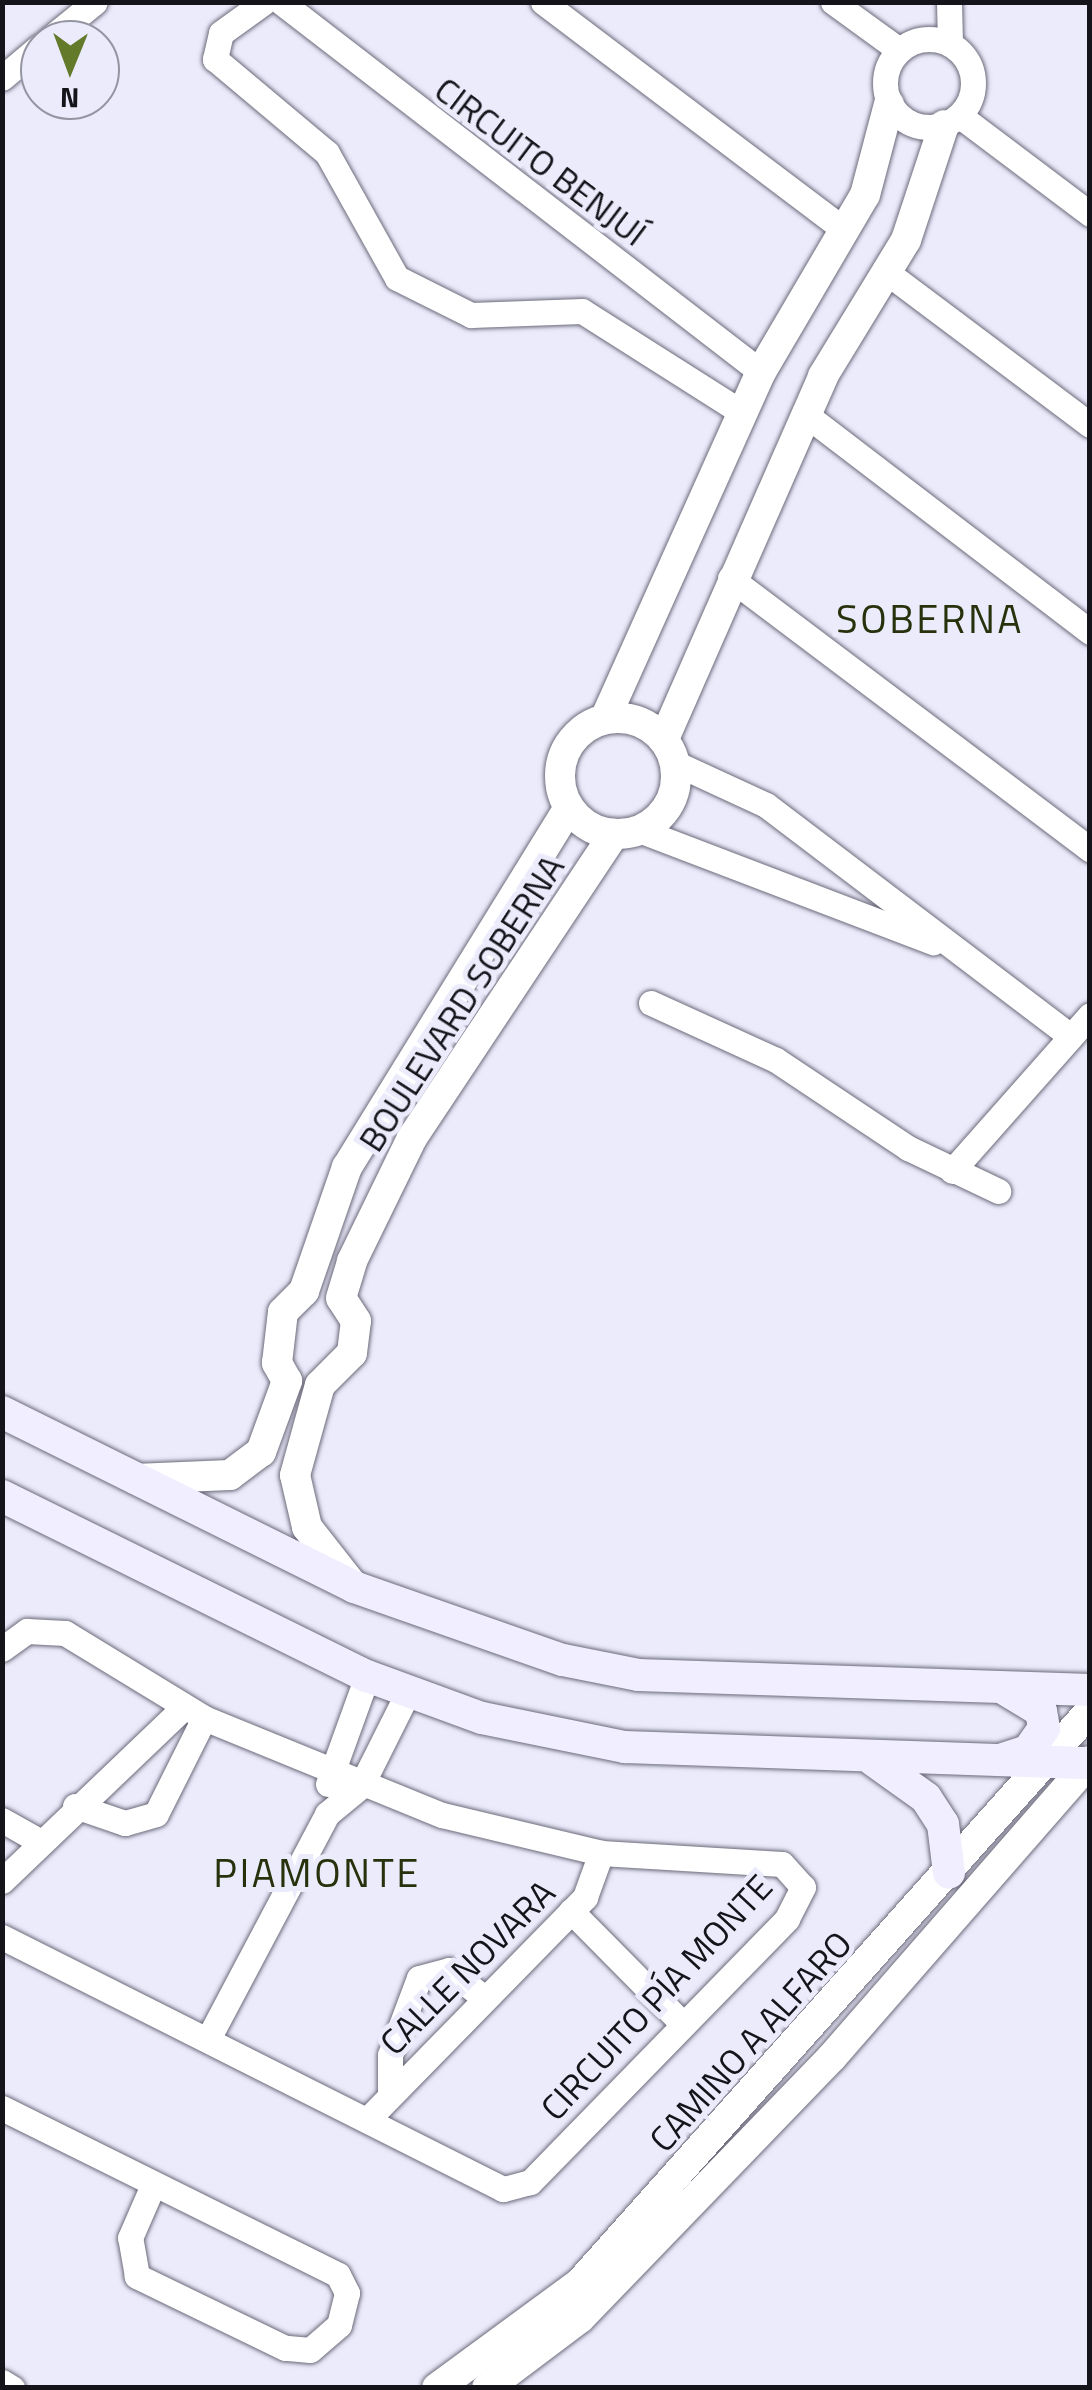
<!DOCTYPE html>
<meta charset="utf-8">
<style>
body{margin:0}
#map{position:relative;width:1092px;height:2390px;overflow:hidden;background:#ebebfc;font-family:"Titillium Web",sans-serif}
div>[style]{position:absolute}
.roads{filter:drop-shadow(0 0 2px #6b6a7a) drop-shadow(0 0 2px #6b6a7a)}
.minor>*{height:25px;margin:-12.5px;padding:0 12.5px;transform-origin:12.5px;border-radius:12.5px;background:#fff}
.minor>.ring{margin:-12.5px;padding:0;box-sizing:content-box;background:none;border:25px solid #fff;border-radius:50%}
.tertiary>*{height:30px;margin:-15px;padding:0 15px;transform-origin:15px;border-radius:15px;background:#fff}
.tertiary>.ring{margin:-15px;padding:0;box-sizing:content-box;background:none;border:30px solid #fff;border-radius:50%}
.secondary>*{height:32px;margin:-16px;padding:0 16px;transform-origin:16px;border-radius:16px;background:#f0eeff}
span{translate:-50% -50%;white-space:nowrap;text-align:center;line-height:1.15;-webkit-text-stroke:10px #ebebfc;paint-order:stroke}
.street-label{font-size:35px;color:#14141a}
.quarter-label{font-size:40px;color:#27310b;letter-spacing:2.5px}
.frame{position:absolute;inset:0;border:5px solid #14141a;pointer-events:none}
.north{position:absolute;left:20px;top:20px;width:100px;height:100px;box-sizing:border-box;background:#ebebfc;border:2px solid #9595a2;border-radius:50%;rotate:181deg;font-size:28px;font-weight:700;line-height:40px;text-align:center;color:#14141a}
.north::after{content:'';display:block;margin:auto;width:35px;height:45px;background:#647a2b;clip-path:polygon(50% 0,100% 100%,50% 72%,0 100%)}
</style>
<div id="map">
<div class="roads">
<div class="minor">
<div style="left:264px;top:2px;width:53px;rotate:144.2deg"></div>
<div style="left:221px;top:33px;width:27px;rotate:103deg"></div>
<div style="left:215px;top:59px;width:146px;rotate:40deg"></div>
<div style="left:327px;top:153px;width:143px;rotate:60.8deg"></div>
<div style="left:397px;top:278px;width:83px;rotate:26.6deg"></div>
<div style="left:471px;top:315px;width:111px;rotate:-2.1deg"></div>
<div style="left:582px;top:311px;width:188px;rotate:32.4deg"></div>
<div style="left:281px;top:2px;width:606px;rotate:37.63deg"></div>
<div style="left:543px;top:2px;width:376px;rotate:37.1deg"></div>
<div style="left:833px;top:2px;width:82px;rotate:36deg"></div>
<div style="left:949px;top:2px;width:42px;rotate:88.6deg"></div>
<div class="ring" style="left:885px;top:39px;width:63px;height:63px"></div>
<div style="left:48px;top:40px;width:60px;rotate:-39deg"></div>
<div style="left:2px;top:78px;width:50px;rotate:-40.1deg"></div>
<div style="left:960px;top:116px;width:163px;rotate:37deg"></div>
<div style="left:889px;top:274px;width:251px;rotate:36.9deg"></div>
<div style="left:805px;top:414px;width:359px;rotate:37.4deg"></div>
<div style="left:730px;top:578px;width:451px;rotate:37deg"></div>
<div style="left:675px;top:763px;width:100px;rotate:24.8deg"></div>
<div style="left:766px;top:805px;width:382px;rotate:37.2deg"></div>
<div style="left:639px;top:830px;width:315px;rotate:20.9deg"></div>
<div style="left:651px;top:1003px;width:137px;rotate:24.5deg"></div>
<div style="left:776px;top:1060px;width:159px;rotate:33.7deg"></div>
<div style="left:908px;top:1148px;width:100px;rotate:25.5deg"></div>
<div style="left:952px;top:1171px;width:208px;rotate:-48.5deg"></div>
<div style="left:2px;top:1649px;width:31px;rotate:-36deg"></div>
<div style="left:27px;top:1631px;width:38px;rotate:3deg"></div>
<div style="left:65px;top:1633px;width:163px;rotate:31.4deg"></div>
<div style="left:204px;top:1718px;width:257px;rotate:22.2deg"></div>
<div style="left:442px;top:1815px;width:163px;rotate:13.4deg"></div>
<div style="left:601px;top:1853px;width:181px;rotate:3.5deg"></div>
<div style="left:782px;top:1864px;width:31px;rotate:48deg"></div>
<div style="left:803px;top:1887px;width:36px;rotate:117deg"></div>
<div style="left:787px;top:1919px;width:368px;rotate:134.3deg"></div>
<div style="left:530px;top:2182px;width:28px;rotate:165deg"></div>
<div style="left:503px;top:2189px;width:561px;rotate:-153.3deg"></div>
<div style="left:328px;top:1784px;width:115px;rotate:-70.1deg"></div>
<div style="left:75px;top:1806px;width:53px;rotate:18.8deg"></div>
<div style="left:125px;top:1823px;width:32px;rotate:-16deg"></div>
<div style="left:156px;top:1814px;width:107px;rotate:-63.4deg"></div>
<div style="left:2px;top:1820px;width:43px;rotate:29.6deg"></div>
<div style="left:2px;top:1881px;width:250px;rotate:-43.7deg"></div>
<div style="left:571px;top:1911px;width:153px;rotate:45.3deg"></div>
<div style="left:208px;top:2039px;width:255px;rotate:-62.1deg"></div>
<div style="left:327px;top:1814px;width:44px;rotate:-39.5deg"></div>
<div style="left:361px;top:1786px;width:103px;rotate:-63.4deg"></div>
<div style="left:390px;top:2095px;width:40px;rotate:-90deg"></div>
<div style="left:390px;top:2055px;width:82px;rotate:-69.4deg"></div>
<div style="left:419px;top:1978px;width:31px;rotate:-15deg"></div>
<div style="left:449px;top:1970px;width:43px;rotate:38.5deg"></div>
<div style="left:2px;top:2108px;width:375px;rotate:26.4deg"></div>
<div style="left:338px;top:2275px;width:20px;rotate:63deg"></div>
<div style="left:347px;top:2293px;width:33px;rotate:104deg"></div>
<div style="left:339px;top:2325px;width:38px;rotate:139deg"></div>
<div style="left:310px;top:2350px;width:25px;rotate:-175deg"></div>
<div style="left:285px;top:2348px;width:165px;rotate:-154.1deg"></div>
<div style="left:137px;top:2276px;width:39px;rotate:-100deg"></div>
<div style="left:130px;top:2238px;width:58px;rotate:-66.5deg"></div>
<div style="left:367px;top:2120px;width:312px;rotate:-45.6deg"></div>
<div style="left:585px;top:1897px;width:47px;rotate:-70deg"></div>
<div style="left:2px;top:2382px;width:12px;rotate:31deg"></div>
</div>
<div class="tertiary">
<div class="ring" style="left:560px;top:718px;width:86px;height:86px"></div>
<div style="left:605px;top:719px;width:380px;rotate:-65.8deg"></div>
<div style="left:761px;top:372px;width:205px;rotate:-59.6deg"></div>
<div style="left:865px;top:195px;width:94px;rotate:-75.2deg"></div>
<div style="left:664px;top:739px;width:396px;rotate:-66.3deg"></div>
<div style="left:823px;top:376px;width:159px;rotate:-58.6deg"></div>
<div style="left:906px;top:240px;width:121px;rotate:-71.7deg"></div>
<div style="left:135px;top:1479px;width:95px;rotate:-2.4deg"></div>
<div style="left:230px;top:1475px;width:39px;rotate:-37deg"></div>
<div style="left:261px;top:1452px;width:76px;rotate:-69.9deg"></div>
<div style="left:287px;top:1381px;width:21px;rotate:-119deg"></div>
<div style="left:277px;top:1363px;width:51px;rotate:-83.3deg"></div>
<div style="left:283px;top:1312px;width:30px;rotate:-45deg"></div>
<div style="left:304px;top:1291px;width:131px;rotate:-70.9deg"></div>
<div style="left:347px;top:1167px;width:422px;rotate:-58.3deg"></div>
<div style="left:354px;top:1587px;width:76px;rotate:-128.1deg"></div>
<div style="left:307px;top:1527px;width:53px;rotate:-103deg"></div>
<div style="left:295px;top:1475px;width:93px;rotate:-74.5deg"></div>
<div style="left:320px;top:1385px;width:45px;rotate:-45deg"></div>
<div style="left:352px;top:1353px;width:32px;rotate:-83deg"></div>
<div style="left:356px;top:1321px;width:27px;rotate:-123deg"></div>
<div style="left:341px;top:1298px;width:39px;rotate:-73deg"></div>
<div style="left:352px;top:1261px;width:137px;rotate:-64deg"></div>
<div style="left:412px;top:1138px;width:365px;rotate:-56.4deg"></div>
<div style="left:437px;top:2388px;width:177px;rotate:-36.3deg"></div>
<div style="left:580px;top:2283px;width:766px;rotate:-48.28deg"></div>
<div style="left:487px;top:2388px;width:116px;rotate:-37deg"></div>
<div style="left:580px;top:2318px;width:363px;rotate:-46deg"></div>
<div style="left:832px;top:2057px;width:393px;rotate:-48.9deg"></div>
</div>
<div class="secondary">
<div style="left:2px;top:1412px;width:393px;rotate:26.4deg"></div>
<div style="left:354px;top:1587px;width:221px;rotate:19.3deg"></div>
<div style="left:563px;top:1660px;width:77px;rotate:11.2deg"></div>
<div style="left:639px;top:1675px;width:451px;rotate:1.9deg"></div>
<div style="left:2px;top:1496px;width:407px;rotate:26.3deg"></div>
<div style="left:367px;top:1676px;width:122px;rotate:20.1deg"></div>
<div style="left:482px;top:1718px;width:146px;rotate:11.5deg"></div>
<div style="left:625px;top:1747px;width:465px;rotate:2deg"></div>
<div style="left:1003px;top:1759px;width:26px;rotate:-18deg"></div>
<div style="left:1028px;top:1751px;width:28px;rotate:-55deg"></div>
<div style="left:1044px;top:1728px;width:17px;rotate:-100deg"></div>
<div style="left:1041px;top:1711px;width:41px;rotate:-149deg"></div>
<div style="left:873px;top:1760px;width:65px;rotate:35.6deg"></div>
<div style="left:926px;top:1798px;width:31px;rotate:57deg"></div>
<div style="left:943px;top:1824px;width:49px;rotate:83deg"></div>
</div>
</div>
<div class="street-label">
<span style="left:541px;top:161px;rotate:37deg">CIRCUITO BENJUÍ</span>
<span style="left:461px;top:1003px;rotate:-57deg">BOULEVARD SOBERNA</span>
<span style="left:467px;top:1967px;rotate:-45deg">CALLE NOVARA</span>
<span style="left:656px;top:1997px;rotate:-47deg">CIRCUITO PÍA MONTE</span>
<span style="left:750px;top:2041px;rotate:-48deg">CAMINO A ALFARO</span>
</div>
<div class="quarter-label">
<span style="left:930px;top:619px">SOBERNA</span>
<span style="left:317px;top:1873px">PIAMONTE</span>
</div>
<div class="frame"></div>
<div class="north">N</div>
</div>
